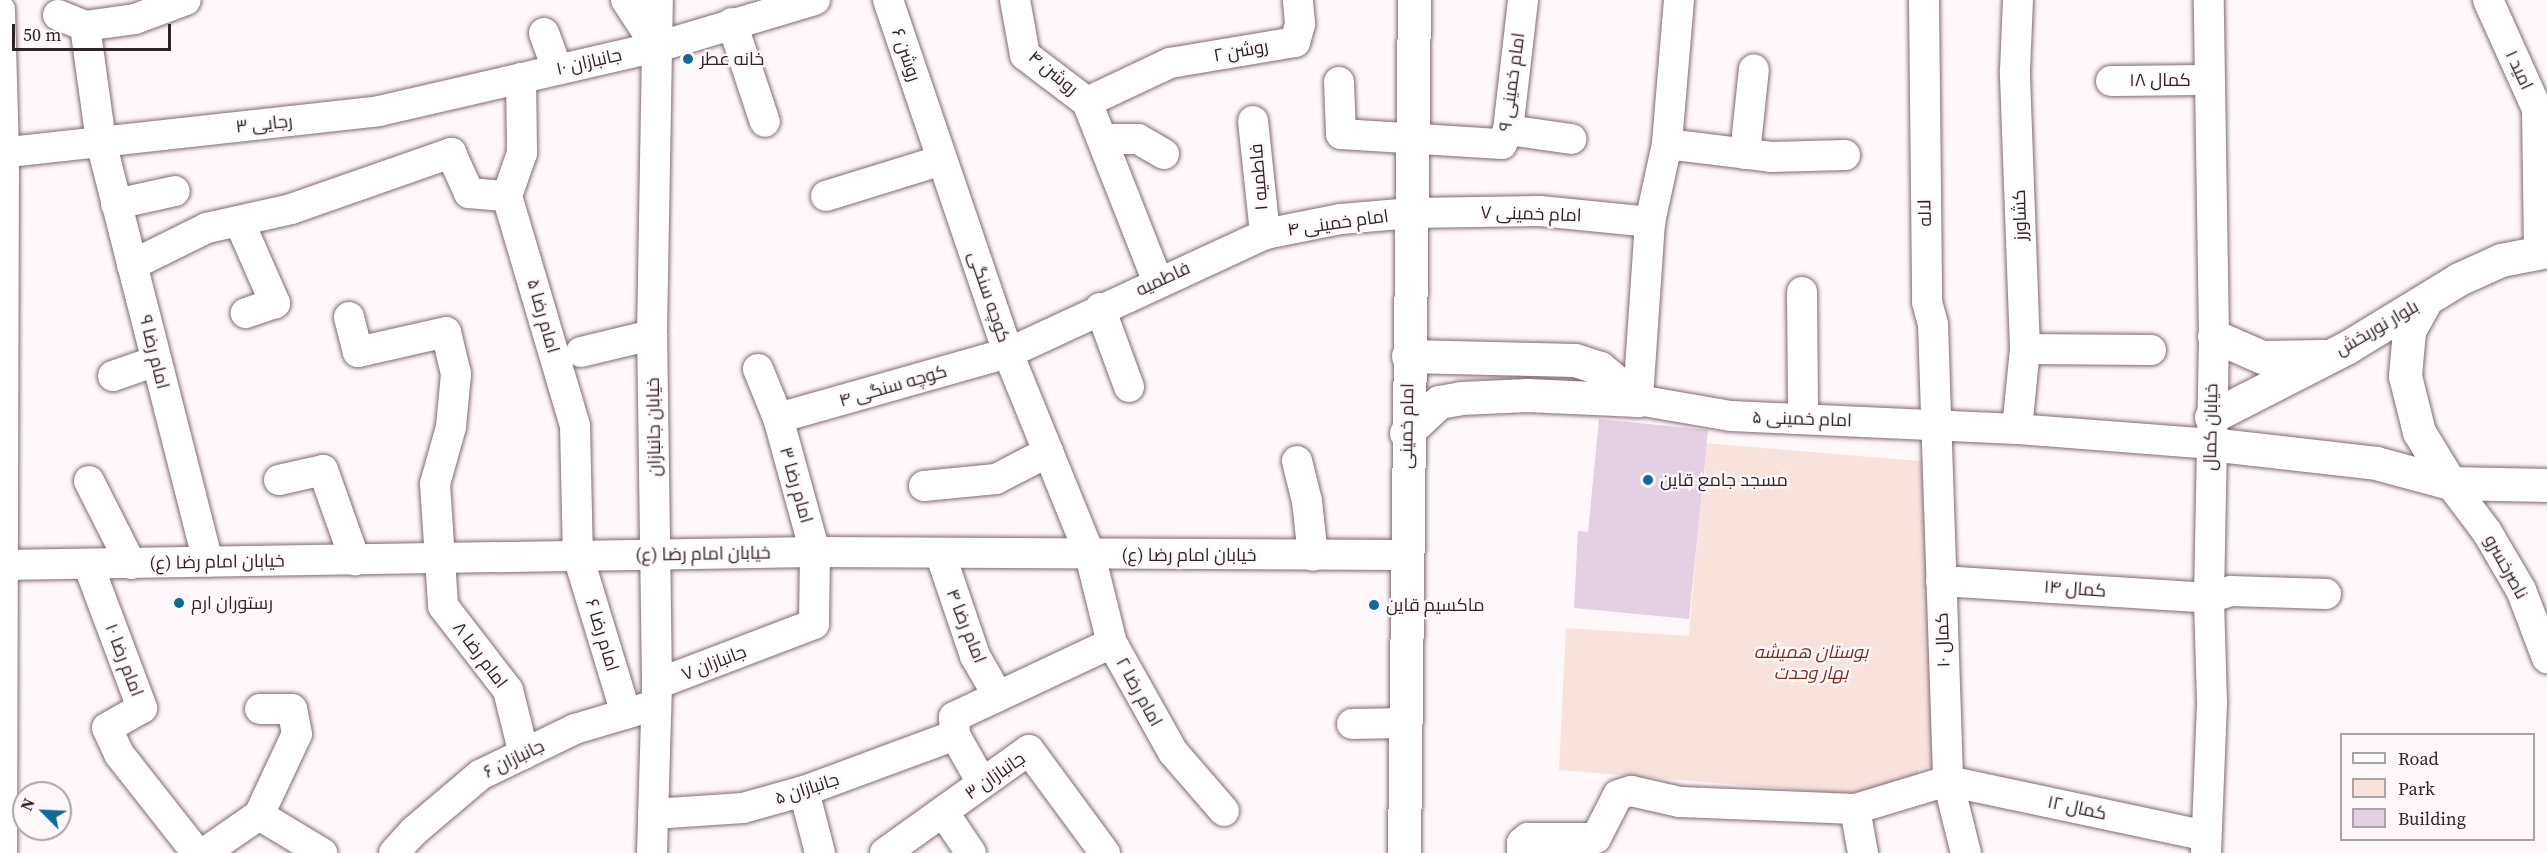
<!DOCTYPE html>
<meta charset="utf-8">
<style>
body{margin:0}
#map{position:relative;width:2547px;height:853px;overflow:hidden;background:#fef8fb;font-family:"Source Serif 4",Cairo,serif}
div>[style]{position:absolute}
.green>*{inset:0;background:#f8e2dc}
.building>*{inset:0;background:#e4d0e3}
.roads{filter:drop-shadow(0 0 2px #816973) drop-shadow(0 0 2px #816973)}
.minor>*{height:30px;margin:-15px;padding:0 15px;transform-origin:15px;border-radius:15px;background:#fff}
.major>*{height:33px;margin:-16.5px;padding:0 16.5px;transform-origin:16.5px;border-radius:16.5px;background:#fff}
.dots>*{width:16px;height:16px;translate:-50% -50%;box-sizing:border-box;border:3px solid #fef8fb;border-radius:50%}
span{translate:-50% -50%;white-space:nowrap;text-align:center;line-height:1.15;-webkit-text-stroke:4.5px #fef8fb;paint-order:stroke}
.street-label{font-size:18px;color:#2d2327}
.poi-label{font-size:18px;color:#2d2327}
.left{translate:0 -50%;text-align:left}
.park-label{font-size:18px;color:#7f2b15;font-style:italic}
.legend{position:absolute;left:2340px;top:733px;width:195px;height:108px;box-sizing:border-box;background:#fef8fb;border:2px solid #aaa3a6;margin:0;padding:8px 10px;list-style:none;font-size:18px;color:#2d2327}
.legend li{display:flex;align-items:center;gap:12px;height:30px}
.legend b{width:30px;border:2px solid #aaa3a6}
.north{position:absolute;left:12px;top:781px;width:60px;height:60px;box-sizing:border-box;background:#fef8fb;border:2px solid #aaa3a6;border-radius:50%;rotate:294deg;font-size:16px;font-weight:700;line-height:24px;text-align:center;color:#2d2327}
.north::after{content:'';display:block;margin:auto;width:21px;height:27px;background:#0e6a99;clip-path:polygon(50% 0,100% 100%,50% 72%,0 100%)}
.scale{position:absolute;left:12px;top:24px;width:159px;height:27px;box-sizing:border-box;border:3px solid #2d2327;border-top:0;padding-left:8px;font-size:18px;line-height:21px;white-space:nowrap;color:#2d2327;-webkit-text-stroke:4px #fef8fb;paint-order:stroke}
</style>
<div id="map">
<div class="green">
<div style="clip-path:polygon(1705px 443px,1931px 462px,1938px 765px,1918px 769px,1918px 787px,1849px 794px,1559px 770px,1566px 628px,1689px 636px)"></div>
</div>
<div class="building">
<div style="clip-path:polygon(1599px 419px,1708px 430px,1689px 619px,1574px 608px,1578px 531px,1588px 532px)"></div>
</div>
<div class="roads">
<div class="minor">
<div style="left:626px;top:0;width:56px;rotate:56.6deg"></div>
<div style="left:888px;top:0;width:373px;rotate:71.2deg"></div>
<div style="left:1008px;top:353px;width:218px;rotate:67.9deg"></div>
<div style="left:1090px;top:555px;width:91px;rotate:76deg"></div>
<div style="left:1112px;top:643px;width:125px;rotate:60.8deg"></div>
<div style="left:1173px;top:752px;width:78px;rotate:49.2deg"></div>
<div style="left:1015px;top:0;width:56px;rotate:79.7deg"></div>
<div style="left:1025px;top:55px;width:78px;rotate:37.2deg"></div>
<div style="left:1087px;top:102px;width:191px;rotate:68.5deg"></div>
<div style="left:1679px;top:0;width:144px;rotate:94.8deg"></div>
<div style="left:1667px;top:144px;width:80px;rotate:102.3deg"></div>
<div style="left:1650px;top:222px;width:178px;rotate:93.9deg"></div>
<div style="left:1638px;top:400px;width:94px;rotate:9.8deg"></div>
<div style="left:1731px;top:416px;width:286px;rotate:2.6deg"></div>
<div style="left:2017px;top:429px;width:194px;rotate:4.4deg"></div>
<div style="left:1924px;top:0;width:302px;rotate:89.4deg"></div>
<div style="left:1927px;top:302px;width:23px;rotate:75deg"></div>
<div style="left:1933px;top:324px;width:457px;rotate:88.1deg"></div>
<div style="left:1948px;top:781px;width:74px;rotate:76deg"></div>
<div style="left:2488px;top:0;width:120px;rotate:65.8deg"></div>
<div style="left:2537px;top:109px;width:142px;rotate:89.2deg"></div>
<div style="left:0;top:10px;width:143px;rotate:88.4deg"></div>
<div style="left:4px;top:153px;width:700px;rotate:90.16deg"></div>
<div style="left:58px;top:15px;width:29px;rotate:22deg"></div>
<div style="left:85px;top:26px;width:50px;rotate:-8deg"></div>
<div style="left:135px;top:19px;width:54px;rotate:-20.4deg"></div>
<div style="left:732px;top:23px;width:104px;rotate:71.6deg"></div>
<div style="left:85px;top:26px;width:117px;rotate:82.1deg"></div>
<div style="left:101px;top:142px;width:433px;rotate:75.7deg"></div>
<div style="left:544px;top:33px;width:38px;rotate:70deg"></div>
<div style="left:521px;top:78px;width:75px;rotate:89.2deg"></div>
<div style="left:522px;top:153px;width:46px;rotate:109.2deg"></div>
<div style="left:507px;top:196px;width:240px;rotate:73.5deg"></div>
<div style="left:575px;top:426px;width:130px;rotate:88.7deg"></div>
<div style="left:578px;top:556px;width:165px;rotate:73.1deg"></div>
<div style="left:2111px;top:81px;width:97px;rotate:-0.6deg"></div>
<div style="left:1339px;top:82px;width:52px;rotate:87.8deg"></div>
<div style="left:1341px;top:134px;width:161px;rotate:3.6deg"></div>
<div style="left:1502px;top:144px;width:15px;rotate:-67deg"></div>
<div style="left:1508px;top:130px;width:131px;rotate:-83.4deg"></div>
<div style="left:1087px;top:102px;width:92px;rotate:-25.2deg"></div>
<div style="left:1170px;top:63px;width:127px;rotate:-9.5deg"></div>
<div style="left:1295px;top:42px;width:19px;rotate:-74deg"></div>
<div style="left:1300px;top:24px;width:24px;rotate:-95deg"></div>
<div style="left:1253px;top:121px;width:114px;rotate:83.9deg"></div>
<div style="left:1508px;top:130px;width:64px;rotate:8.1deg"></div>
<div style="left:1102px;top:139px;width:36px"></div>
<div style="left:1138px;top:139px;width:30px;rotate:30deg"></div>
<div style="left:1667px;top:144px;width:105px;rotate:7.1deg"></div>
<div style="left:1771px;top:157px;width:74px;rotate:-1.5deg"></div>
<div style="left:0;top:153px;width:381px;rotate:-6.3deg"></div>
<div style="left:379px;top:111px;width:285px;rotate:-13deg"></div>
<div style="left:657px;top:47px;width:165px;rotate:-16.6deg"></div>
<div style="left:1745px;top:154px;width:85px;rotate:-84deg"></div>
<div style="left:826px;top:196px;width:121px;rotate:-17.2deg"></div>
<div style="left:116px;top:204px;width:60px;rotate:-12.4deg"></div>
<div style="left:239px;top:221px;width:90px;rotate:66.3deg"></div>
<div style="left:275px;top:303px;width:31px;rotate:161deg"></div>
<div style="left:132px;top:265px;width:84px;rotate:-26.3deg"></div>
<div style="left:207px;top:228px;width:86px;rotate:-12.7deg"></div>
<div style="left:291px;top:209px;width:170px;rotate:-19.3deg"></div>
<div style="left:451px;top:153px;width:44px;rotate:65.8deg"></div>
<div style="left:469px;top:193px;width:38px;rotate:5deg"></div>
<div style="left:1802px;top:292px;width:126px;rotate:89.5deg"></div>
<div style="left:1100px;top:308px;width:84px;rotate:69.8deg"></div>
<div style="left:349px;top:317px;width:36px;rotate:76deg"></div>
<div style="left:358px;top:352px;width:90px;rotate:-12.8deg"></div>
<div style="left:446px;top:332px;width:43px;rotate:76.6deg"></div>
<div style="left:456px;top:374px;width:53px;rotate:95.4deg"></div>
<div style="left:451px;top:427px;width:59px;rotate:105.7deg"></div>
<div style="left:435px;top:484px;width:122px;rotate:86.2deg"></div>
<div style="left:443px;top:606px;width:106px;rotate:52.3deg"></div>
<div style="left:508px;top:690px;width:66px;rotate:76deg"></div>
<div style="left:2025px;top:349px;width:126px;rotate:0.5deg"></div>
<div style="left:581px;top:352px;width:73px;rotate:-13.5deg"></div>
<div style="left:113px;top:376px;width:46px;rotate:-19.2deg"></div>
<div style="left:778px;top:418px;width:239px;rotate:-15.8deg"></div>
<div style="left:1008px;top:353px;width:283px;rotate:-24.8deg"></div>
<div style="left:1265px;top:234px;width:77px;rotate:-11.2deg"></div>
<div style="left:1341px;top:219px;width:71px;rotate:-4.8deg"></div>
<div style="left:1412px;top:213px;width:128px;rotate:-0.9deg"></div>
<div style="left:1540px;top:211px;width:111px;rotate:5.7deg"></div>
<div style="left:2017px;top:429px;width:80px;rotate:-84.3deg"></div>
<div style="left:2025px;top:349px;width:278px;rotate:-92.1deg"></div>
<div style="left:2015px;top:71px;width:71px;rotate:-87.6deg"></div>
<div style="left:1297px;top:461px;width:41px;rotate:76deg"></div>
<div style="left:1307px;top:501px;width:55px;rotate:83.8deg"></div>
<div style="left:279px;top:480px;width:45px;rotate:-12.8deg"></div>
<div style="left:323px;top:470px;width:96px;rotate:70.4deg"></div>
<div style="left:89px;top:481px;width:93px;rotate:63.2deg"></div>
<div style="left:2450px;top:483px;width:61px;rotate:52.9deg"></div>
<div style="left:2487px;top:532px;width:67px;rotate:59.6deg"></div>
<div style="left:2521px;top:590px;width:73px;rotate:69.1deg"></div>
<div style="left:924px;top:486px;width:72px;rotate:-5.6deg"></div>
<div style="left:996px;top:479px;width:59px;rotate:-27.4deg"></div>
<div style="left:940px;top:553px;width:109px;rotate:71.2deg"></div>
<div style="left:975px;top:656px;width:46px;rotate:60.1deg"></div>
<div style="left:88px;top:564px;width:154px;rotate:69.4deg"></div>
<div style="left:142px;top:708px;width:40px;rotate:150.3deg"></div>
<div style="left:107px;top:728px;width:29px;rotate:65deg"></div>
<div style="left:119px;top:754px;width:126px;rotate:51.8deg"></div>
<div style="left:1px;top:565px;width:814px;rotate:-0.91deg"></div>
<div style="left:815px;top:552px;width:590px;rotate:0.29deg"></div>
<div style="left:1941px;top:581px;width:269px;rotate:3.6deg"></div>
<div style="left:2209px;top:598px;width:23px;rotate:-18deg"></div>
<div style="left:2231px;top:591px;width:95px;rotate:1.8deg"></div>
<div style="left:657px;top:684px;width:168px;rotate:-20.9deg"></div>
<div style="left:814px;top:624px;width:72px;rotate:-89.2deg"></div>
<div style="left:815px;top:552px;width:139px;rotate:-105.4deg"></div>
<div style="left:778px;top:418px;width:53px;rotate:-112.2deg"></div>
<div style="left:1352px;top:724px;width:51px;rotate:-1.1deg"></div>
<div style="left:982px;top:783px;width:55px;rotate:-119.4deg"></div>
<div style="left:955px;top:735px;width:18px;rotate:-93deg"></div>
<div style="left:954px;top:717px;width:174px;rotate:-25.1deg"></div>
<div style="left:804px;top:791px;width:64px;rotate:75.5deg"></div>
<div style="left:1855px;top:809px;width:45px;rotate:79.7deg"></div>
<div style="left:944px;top:813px;width:48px;rotate:56deg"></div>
<div style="left:653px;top:814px;width:90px;rotate:-3.8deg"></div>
<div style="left:743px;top:808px;width:63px;rotate:-15.6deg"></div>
<div style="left:804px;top:791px;width:161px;rotate:-20.3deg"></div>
<div style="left:259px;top:815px;width:89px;rotate:-64.9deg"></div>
<div style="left:297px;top:734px;width:25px;rotate:-101deg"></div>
<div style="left:292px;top:709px;width:32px;rotate:180deg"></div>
<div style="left:204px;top:853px;width:67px;rotate:-34.6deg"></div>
<div style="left:259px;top:815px;width:74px;rotate:31.1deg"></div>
<div style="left:394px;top:853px;width:30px;rotate:-48deg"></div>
<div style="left:414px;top:831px;width:87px;rotate:-40.3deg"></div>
<div style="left:480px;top:775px;width:106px;rotate:-25.8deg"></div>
<div style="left:575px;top:729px;width:73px;rotate:-16.7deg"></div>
<div style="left:652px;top:853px;width:169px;rotate:-88.3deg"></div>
<div style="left:657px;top:684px;width:349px;rotate:-90.8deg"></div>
<div style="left:652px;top:335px;width:335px;rotate:-89deg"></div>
<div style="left:885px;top:853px;width:177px;rotate:-35.6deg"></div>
<div style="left:1029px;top:750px;width:128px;rotate:53.6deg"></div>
<div style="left:1522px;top:853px;width:10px;rotate:-90deg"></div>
<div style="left:1522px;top:843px;width:8px;rotate:-40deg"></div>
<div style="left:1528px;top:838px;width:68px"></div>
<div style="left:1596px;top:838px;width:48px;rotate:-62.9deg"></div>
<div style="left:1618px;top:795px;width:14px;rotate:-17deg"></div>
<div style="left:1631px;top:791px;width:50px;rotate:12.7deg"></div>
<div style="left:1680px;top:802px;width:175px;rotate:2.3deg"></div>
<div style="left:1855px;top:809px;width:97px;rotate:-16.8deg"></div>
<div style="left:1948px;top:781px;width:264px;rotate:12deg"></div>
<div style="left:2206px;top:853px;width:151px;rotate:-87.7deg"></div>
<div style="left:2212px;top:702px;width:104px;rotate:-91.7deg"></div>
<div style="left:2209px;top:598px;width:262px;rotate:-88.9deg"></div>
<div style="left:2214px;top:336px;width:336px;rotate:-90.9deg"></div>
</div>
<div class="major">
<div style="left:2426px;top:300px;width:35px;rotate:119deg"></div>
<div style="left:2409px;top:331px;width:45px;rotate:95.1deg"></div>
<div style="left:2405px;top:376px;width:58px;rotate:76deg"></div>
<div style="left:2419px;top:432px;width:60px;rotate:58.7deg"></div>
<div style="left:2214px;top:336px;width:52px;rotate:23.6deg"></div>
<div style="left:2262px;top:357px;width:61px;rotate:-0.9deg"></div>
<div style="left:1408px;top:356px;width:167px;rotate:1.4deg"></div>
<div style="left:1575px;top:360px;width:26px;rotate:18deg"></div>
<div style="left:1600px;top:368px;width:50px;rotate:40.1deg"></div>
<div style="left:2211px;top:417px;width:152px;rotate:-27.1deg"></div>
<div style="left:2346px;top:348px;width:132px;rotate:-31.4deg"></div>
<div style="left:2459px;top:279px;width:46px;rotate:-24.3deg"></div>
<div style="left:2501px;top:260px;width:47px;rotate:-11.1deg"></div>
<div style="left:1406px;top:433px;width:45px;rotate:-43.2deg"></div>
<div style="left:1439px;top:402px;width:22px;rotate:-10deg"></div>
<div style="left:1461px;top:398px;width:66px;rotate:-2.6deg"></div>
<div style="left:1527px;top:395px;width:111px;rotate:2.6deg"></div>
<div style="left:2210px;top:444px;width:167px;rotate:6.5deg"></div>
<div style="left:2376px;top:463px;width:77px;rotate:15.1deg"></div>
<div style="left:2450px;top:483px;width:97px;rotate:1.2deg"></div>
<div style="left:1404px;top:853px;width:853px;rotate:-89.33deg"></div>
</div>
</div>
<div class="dots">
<div style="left:688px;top:59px;background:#0e6a99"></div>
<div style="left:1648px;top:480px;background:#0e6a99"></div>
<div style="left:179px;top:603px;background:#0e6a99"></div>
<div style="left:1374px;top:605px;background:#0e6a99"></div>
</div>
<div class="street-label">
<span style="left:1241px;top:51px;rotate:-10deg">روشن ۲</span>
<span style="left:906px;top:55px;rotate:71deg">روشن ۶</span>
<span style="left:589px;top:62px;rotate:-13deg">جانبازان ۱۰</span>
<span style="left:2519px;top:70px;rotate:65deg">امید ۱</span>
<span style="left:1053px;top:73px;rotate:40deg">روشن ۴</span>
<span style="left:2160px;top:80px">کمال ۱۸</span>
<span style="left:1512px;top:82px;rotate:-82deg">امام خمینی ۹</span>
<span style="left:264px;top:124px;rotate:-6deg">رجایی ۳</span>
<span style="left:1259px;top:177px;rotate:-95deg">فاطمیه ۱</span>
<span style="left:1925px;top:213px;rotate:-91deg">لاله</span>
<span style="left:1531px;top:214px;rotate:2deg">امام خمینی ۷</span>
<span style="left:2020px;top:215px;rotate:-92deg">کشاورز</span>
<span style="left:1338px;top:223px;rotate:-8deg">امام خمینی ۴</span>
<span style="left:1163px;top:279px;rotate:-25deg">فاطمیه</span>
<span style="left:989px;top:297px;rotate:71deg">کوچه سنگی</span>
<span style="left:543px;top:316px;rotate:74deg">امام رضا ۵</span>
<span style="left:2377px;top:328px;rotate:-30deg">بلوار نوربخش</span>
<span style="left:154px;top:352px;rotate:76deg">امام رضا ۹</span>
<span style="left:893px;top:386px;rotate:-16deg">کوچه سنگی ۴</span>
<span style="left:1802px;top:419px;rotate:2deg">امام خمینی ۵</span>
<span style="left:1407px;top:426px;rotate:-89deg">امام خمینی</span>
<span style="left:654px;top:427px;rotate:-91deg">خیابان جانبازان</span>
<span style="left:2211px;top:427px;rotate:-89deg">خیابان کمال</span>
<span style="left:796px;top:485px;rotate:74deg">امام رضا ۳</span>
<span style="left:703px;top:554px;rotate:-1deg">خیابان امام رضا (ع)</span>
<span style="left:1189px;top:555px">خیابان امام رضا (ع)</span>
<span style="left:217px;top:562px;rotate:-1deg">خیابان امام رضا (ع)</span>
<span style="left:2506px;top:567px;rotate:61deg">ناصرخسرو</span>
<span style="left:2075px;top:589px;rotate:4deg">کمال ۱۴</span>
<span style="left:966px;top:626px;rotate:68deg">امام رضا ۴</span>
<span style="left:602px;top:635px;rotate:73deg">امام رضا ۶</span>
<span style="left:1943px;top:640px;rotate:-92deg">کمال ۱۰</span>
<span style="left:480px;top:655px;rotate:53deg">امام رضا ۸</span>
<span style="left:124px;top:660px;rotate:69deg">امام رضا ۱۰</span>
<span style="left:714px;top:663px;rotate:-21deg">جانبازان ۷</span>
<span style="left:1139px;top:692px;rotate:61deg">امام رضا ۲</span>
<span style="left:514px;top:759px;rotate:-26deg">جانبازان ۶</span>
<span style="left:995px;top:776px;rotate:-35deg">جانبازان ۳</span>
<span style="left:807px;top:789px;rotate:-18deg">جانبازان ۵</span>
<span style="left:2077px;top:808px;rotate:12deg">کمال ۱۲</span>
</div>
<div class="poi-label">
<span class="left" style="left:700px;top:59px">خانه عطر</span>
<span class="left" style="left:1660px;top:480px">مسجد جامع قاین</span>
<span class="left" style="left:191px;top:603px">رستوران ارم</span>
<span class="left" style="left:1386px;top:605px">ماکسیم قاین</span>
</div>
<div class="park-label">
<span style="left:1811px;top:663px">بوستان همیشه<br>بهار وحدت</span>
</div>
<ul class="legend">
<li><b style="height:8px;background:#fff"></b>Road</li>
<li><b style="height:16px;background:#f8e2dc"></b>Park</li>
<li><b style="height:16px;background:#e4d0e3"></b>Building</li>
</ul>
<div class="north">N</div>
<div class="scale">50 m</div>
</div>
